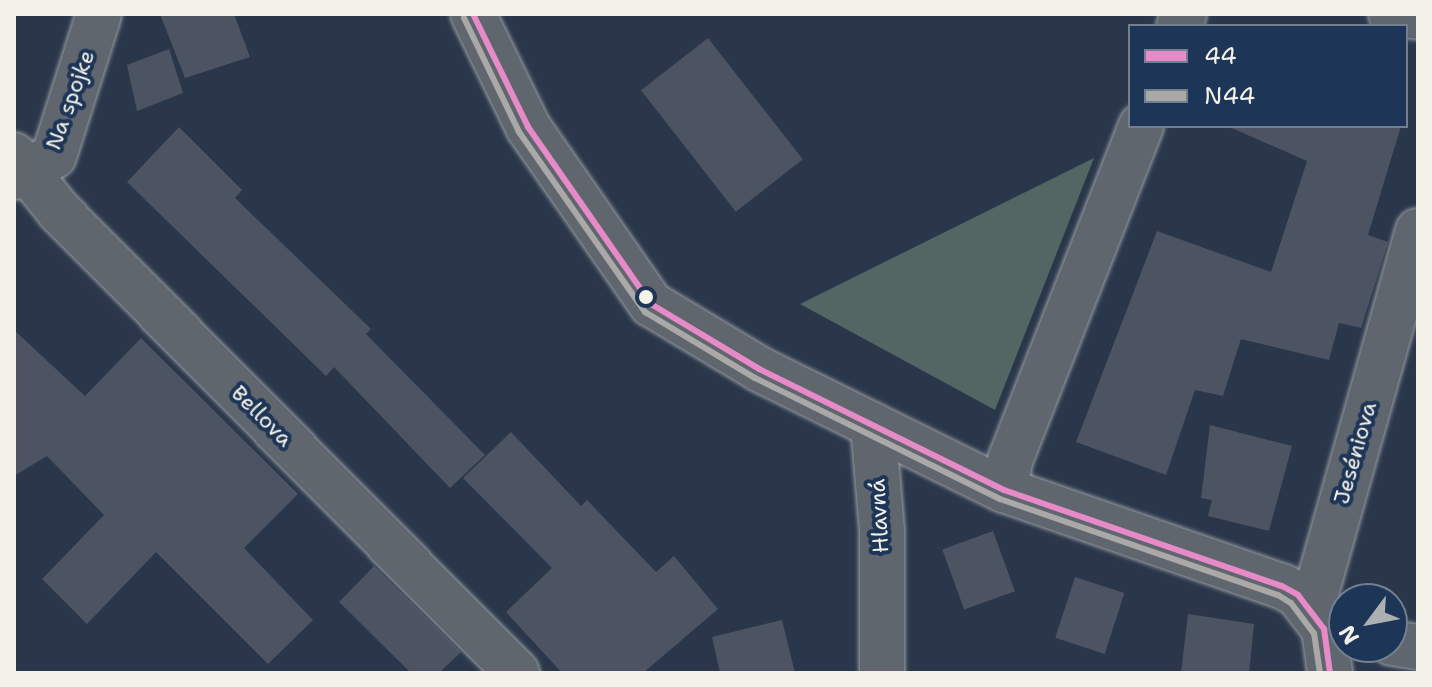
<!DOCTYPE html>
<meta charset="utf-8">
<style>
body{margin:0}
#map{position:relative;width:1432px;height:687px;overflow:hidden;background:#2a374a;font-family:"Shantell Sans",sans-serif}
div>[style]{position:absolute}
.green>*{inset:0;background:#536664}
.building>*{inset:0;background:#4c5363;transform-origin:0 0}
.roads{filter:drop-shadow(0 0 2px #979ca3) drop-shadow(0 0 2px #979ca3)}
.minor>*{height:44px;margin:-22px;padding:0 22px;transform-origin:22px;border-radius:22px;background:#60666e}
.bus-1>*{height:6px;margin:-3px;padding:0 3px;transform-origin:3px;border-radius:3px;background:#e78bc8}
.bus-2>*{height:6px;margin:-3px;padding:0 3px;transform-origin:3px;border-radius:3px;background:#aba9a7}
.dots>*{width:22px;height:22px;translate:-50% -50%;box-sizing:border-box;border:4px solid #1d3557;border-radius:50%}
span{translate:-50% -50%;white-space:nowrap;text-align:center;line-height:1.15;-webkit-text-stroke:8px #1d3557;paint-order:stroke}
.street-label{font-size:22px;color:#f4f1e8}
.frame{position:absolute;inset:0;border:16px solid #f4f1e8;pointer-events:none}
.legend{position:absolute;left:1128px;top:24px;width:280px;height:104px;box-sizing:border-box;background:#1d3557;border:2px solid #738091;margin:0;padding:10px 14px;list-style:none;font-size:24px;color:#f4f1e8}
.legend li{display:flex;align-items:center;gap:16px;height:40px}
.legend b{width:40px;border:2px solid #738091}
.north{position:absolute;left:1328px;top:583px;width:80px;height:80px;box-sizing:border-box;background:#1d3557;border:2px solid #738091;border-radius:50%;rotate:238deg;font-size:22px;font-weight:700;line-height:32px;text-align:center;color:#f4f1e8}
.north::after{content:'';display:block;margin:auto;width:28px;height:36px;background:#adb0b1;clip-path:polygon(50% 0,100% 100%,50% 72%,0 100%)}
</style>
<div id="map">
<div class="green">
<div style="clip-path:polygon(1094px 158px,995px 410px,800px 304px)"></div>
</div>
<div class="building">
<div style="clip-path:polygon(160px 14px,234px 14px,250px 57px,185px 78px)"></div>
<div style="left:708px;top:38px;width:154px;height:85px;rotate:52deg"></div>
<div style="clip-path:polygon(169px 49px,183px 93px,137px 111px,127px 65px)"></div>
<div style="clip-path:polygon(1227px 126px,1401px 126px,1368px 235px,1388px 242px,1361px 328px,1339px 323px,1329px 360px,1241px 339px,1223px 396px,1195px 390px,1166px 475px,1076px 442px,1157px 231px,1271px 272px,1307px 161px)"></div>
<div style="clip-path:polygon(179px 127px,242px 190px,235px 198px,371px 329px,366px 334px,485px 455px,450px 488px,334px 367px,326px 376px,127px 182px)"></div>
<div style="clip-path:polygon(14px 330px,85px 396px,141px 338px,298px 494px,244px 548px,313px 620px,268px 664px,156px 552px,87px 624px,42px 579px,104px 515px,47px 456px,14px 476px)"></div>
<div style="clip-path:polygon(1210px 425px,1292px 446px,1269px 531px,1208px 516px,1212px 500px,1201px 498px)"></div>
<div style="clip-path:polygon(511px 432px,581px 506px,587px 500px,656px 572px,674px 556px,718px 609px,643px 673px,562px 673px,506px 612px,552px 568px,463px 478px)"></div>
<div style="left:993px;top:531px;width:64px;height:54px;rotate:70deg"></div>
<div style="clip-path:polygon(374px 566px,461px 652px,439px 673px,411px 673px,339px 602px)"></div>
<div style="left:1075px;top:577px;width:52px;height:64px;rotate:18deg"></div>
<div style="clip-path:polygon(1188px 614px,1254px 624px,1249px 673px,1181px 673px)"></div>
<div style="clip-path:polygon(782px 620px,795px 673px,720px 673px,712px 637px)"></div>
</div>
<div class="roads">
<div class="minor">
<div style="left:473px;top:14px;width:126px;rotate:64deg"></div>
<div style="left:528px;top:127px;width:216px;rotate:55.2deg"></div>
<div style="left:651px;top:304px;width:126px;rotate:31deg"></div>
<div style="left:759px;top:369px;width:273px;rotate:26.3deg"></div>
<div style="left:1004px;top:490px;width:294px;rotate:19.1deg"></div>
<div style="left:1282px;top:586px;width:18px;rotate:29deg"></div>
<div style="left:1298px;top:595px;width:43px;rotate:52.6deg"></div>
<div style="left:1324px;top:629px;width:44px;rotate:82.2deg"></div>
<div style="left:1391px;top:14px;width:27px;rotate:6deg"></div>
<div style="left:1179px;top:26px;width:13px;rotate:-67deg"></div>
<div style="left:14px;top:155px;width:72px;rotate:51.2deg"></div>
<div style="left:59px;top:211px;width:651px;rotate:45.25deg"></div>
<div style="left:14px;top:177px;width:45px;rotate:-27.7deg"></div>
<div style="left:54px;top:156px;width:149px;rotate:-72.4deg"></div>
<div style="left:873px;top:425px;width:106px;rotate:85.1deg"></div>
<div style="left:882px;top:531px;width:142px;rotate:90deg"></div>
<div style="left:1004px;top:490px;width:33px;rotate:-78deg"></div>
<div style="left:1011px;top:458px;width:357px;rotate:-68.6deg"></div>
<div style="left:1311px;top:611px;width:395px;rotate:-74.3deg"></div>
<div style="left:1392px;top:643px;width:26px;rotate:9deg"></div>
</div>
</div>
<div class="bus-1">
<div style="left:473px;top:14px;width:126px;rotate:64deg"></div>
<div style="left:528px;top:127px;width:216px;rotate:55.2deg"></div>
<div style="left:651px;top:304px;width:126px;rotate:31deg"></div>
<div style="left:759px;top:369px;width:273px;rotate:26.3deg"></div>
<div style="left:1004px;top:490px;width:294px;rotate:19.1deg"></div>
<div style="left:1282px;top:586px;width:18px;rotate:29deg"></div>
<div style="left:1298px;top:595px;width:43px;rotate:52.6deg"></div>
<div style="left:1324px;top:629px;width:44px;rotate:82.2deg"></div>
</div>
<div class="bus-2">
<div style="left:464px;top:18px;width:127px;rotate:64.2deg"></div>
<div style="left:519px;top:132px;width:220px;rotate:55deg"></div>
<div style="left:645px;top:312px;width:128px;rotate:31deg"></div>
<div style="left:755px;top:378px;width:273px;rotate:26.3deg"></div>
<div style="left:1000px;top:499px;width:294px;rotate:19.1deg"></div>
<div style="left:1278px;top:595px;width:15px;rotate:32deg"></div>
<div style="left:1291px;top:603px;width:38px;rotate:53deg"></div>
<div style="left:1314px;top:633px;width:40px;rotate:81.5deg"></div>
</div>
<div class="dots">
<div style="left:646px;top:297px;background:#f4f1e8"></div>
</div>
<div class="street-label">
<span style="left:70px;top:100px;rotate:-70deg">Na spojke</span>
<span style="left:262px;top:416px;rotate:45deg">Bellova</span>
<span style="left:1355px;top:453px;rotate:-74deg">Jeséniova</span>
<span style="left:879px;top:516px;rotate:-93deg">Hlavná</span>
</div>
<div class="frame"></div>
<ul class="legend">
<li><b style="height:10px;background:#e78bc8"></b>44</li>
<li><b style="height:10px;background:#aba9a7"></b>N44</li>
</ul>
<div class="north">N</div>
</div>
